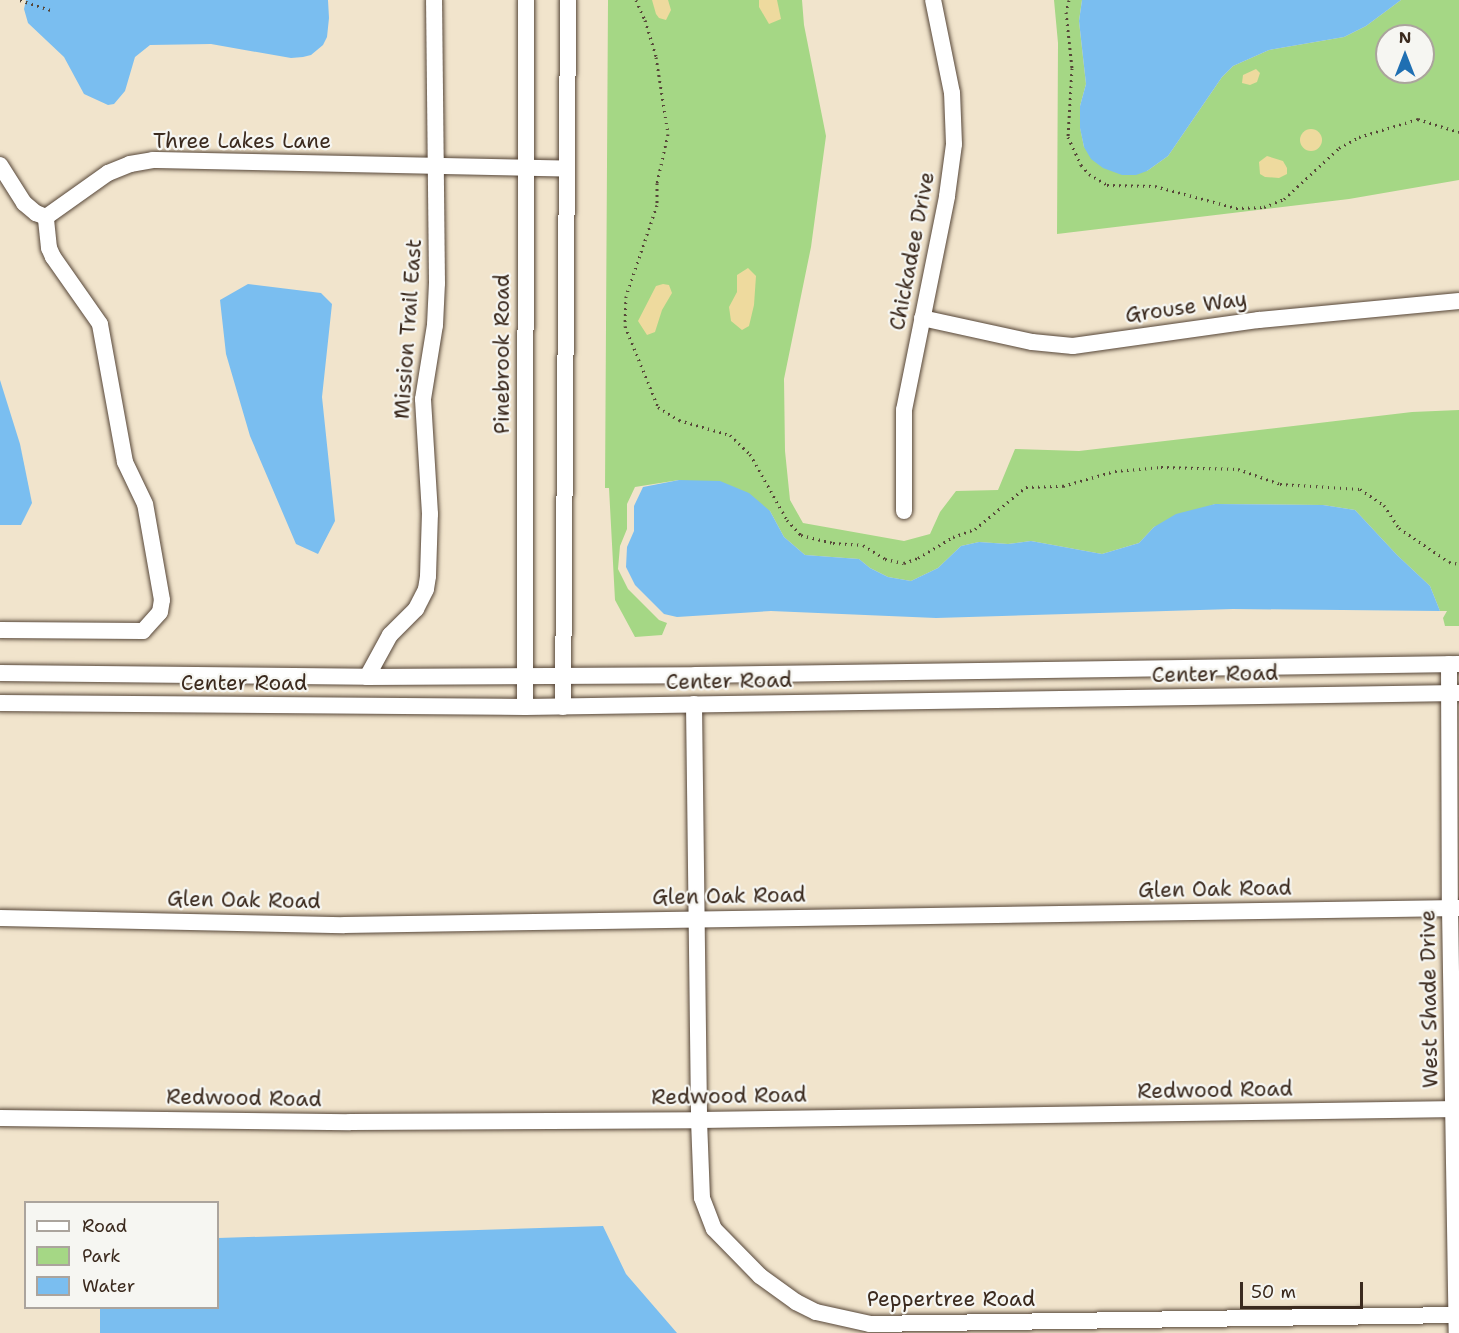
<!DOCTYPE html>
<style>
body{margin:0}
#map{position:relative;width:1459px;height:1333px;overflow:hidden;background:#f1e4cc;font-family:"Shantell Sans",sans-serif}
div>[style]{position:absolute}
.green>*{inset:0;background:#a5d785}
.sand>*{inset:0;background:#eeda9e}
.round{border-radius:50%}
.water>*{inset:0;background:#7abef0}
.path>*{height:3px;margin-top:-1.5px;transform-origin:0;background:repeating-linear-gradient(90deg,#564638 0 1.5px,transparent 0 6px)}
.roads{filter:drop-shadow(0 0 2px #564638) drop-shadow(0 0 2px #564638)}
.minor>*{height:16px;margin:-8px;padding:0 8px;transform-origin:8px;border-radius:8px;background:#fff}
span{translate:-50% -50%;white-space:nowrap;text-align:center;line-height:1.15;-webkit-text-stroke:4.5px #f6f6f2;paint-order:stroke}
.street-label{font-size:21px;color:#3b2a1e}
.legend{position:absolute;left:24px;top:1201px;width:195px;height:108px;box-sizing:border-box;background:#f6f6f2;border:2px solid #aba49d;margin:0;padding:8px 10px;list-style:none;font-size:18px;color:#3b2a1e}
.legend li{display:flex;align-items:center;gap:12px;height:30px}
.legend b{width:30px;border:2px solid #aba49d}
.north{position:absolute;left:1375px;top:24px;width:60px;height:60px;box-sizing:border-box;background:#f6f6f2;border:2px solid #aba49d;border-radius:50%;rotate:0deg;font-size:16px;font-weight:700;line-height:24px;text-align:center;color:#3b2a1e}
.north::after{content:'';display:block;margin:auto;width:21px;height:27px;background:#1f6fb2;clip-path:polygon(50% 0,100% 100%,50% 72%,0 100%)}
.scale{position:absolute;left:1240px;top:1282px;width:123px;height:27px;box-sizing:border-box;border:3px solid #3b2a1e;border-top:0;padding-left:8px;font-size:18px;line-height:21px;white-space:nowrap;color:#3b2a1e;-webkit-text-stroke:4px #f6f6f2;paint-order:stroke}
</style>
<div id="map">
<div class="green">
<div style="clip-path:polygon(608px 0,802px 0,804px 25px,826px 136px,811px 247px,784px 379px,785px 451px,790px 500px,803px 523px,904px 541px,930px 534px,940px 512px,956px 491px,998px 490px,1015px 449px,1079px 451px,1412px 412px,1459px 410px,1459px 626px,1445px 626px,1443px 618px,1447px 611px,1440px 611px,1430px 586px,1397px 555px,1355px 510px,1323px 505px,1215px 504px,1154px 527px,1139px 543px,1102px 554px,1031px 541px,1008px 544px,979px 542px,961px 546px,938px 568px,911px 581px,888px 577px,870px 568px,859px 559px,805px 555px,784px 537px,770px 511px,679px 480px,635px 487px,627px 504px,627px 529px,620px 546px,618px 569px,628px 589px,659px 620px,667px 623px,662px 635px,635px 637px,615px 600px,609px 488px,605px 488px)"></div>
<div style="clip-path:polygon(evenodd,1054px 0,1082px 0,1079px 21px,1086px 84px,1080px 106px,1080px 127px,1084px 147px,1147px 171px,1168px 156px,1222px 77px,1233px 66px,1269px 50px,1344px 37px,1366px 26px,1401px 0,1459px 0,1459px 180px,1349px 199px,1057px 234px,1058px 43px,1054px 0,1387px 36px,1423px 36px,1423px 72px,1387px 72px,1387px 36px)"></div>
</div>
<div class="sand">
<div style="clip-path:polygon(652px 0,668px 0,671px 10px,666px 20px,659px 18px,656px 14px)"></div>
<div style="clip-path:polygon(759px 0,777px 0,781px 19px,769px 24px,759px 7px)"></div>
<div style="clip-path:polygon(1256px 69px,1260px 73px,1257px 82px,1250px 85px,1242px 83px,1243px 75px)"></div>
<div class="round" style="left:1300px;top:129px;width:22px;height:22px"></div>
<div style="clip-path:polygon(1267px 156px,1283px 161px,1287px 168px,1287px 174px,1279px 178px,1265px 177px,1260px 174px,1259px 162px)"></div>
<div style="clip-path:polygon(748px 268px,756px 276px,754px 305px,749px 326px,742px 330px,731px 321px,729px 307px,737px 292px,737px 275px)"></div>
<div style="clip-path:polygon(663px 284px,669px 285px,672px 293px,662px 310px,655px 332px,647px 335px,638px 321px,656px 286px)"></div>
</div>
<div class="water">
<div style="clip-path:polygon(26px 0,328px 0,329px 18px,327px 37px,323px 45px,311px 55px,303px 57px,291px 58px,211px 44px,150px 45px,135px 57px,125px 91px,114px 104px,108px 105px,84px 94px,64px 57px,28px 23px,24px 9px)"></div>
<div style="clip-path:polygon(1082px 0,1401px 0,1366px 26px,1344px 37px,1269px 50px,1233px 66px,1222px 77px,1168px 156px,1147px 171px,1136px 175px,1122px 175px,1103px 168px,1091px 159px,1084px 147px,1080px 128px,1080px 106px,1086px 84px,1079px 21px)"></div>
<div style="clip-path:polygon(248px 284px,321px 293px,332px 304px,322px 397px,335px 521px,318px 554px,296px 544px,250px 436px,226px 354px,220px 300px)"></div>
<div style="clip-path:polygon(0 380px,20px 444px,32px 503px,21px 525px,0 525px)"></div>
<div style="clip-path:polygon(679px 480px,720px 481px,749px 493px,770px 511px,784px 537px,805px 555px,859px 559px,870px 568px,888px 577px,911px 581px,938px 568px,961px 546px,979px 542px,1008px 544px,1031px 541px,1102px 554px,1139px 543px,1154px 527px,1176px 514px,1215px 504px,1323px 505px,1355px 510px,1397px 555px,1430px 586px,1440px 611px,1233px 609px,936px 618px,771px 611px,677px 617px,664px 614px,635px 585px,626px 567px,627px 547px,634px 531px,634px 506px,643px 487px)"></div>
<div style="clip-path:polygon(603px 1226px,626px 1274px,677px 1333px,100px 1333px,100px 1308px,218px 1308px,218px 1238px)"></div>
</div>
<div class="path">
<div style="left:20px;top:0;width:35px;rotate:18deg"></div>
<div style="left:636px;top:0;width:22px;rotate:66deg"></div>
<div style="left:645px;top:20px;width:39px;rotate:73deg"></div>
<div style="left:656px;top:57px;width:78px;rotate:81.1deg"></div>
<div style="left:668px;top:134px;width:50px;rotate:102.7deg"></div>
<div style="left:657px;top:183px;width:22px;rotate:90deg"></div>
<div style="left:657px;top:205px;width:96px;rotate:108.8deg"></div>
<div style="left:626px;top:296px;width:30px;rotate:92deg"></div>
<div style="left:625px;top:326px;width:87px;rotate:67.8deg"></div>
<div style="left:658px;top:407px;width:25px;rotate:32deg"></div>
<div style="left:679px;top:420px;width:53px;rotate:16.4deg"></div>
<div style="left:730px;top:435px;width:28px;rotate:44deg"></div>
<div style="left:750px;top:454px;width:76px;rotate:60.7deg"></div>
<div style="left:787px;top:520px;width:21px;rotate:47deg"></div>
<div style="left:801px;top:535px;width:33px;rotate:14deg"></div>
<div style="left:833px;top:543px;width:30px;rotate:4deg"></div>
<div style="left:863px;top:545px;width:26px;rotate:32deg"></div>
<div style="left:885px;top:559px;width:19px;rotate:12deg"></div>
<div style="left:904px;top:563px;width:15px;rotate:-20deg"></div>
<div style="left:918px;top:558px;width:41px;rotate:-31deg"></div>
<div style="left:953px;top:537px;width:23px;rotate:-20deg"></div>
<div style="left:975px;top:529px;width:66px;rotate:-39.5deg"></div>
<div style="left:1026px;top:487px;width:37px;rotate:-2deg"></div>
<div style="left:1063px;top:486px;width:54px;rotate:-16.1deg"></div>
<div style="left:1115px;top:471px;width:46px;rotate:-5deg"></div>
<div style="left:1161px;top:467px;width:77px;rotate:1.5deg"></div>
<div style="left:1238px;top:469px;width:45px;rotate:19.7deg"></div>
<div style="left:1280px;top:484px;width:80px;rotate:3.6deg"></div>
<div style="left:1360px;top:489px;width:29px;rotate:34deg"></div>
<div style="left:1384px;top:505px;width:27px;rotate:57deg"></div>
<div style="left:1399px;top:528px;width:60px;rotate:34.2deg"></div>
<div style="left:1449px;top:562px;width:10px;rotate:11deg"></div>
<div style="left:1069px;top:0;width:12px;rotate:104deg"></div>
<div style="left:1066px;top:12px;width:56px;rotate:83.9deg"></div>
<div style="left:1072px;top:68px;width:69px;rotate:93.3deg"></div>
<div style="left:1068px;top:137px;width:31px;rotate:65deg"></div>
<div style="left:1081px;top:165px;width:12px;rotate:48deg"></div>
<div style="left:1089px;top:174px;width:21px;rotate:31deg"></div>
<div style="left:1107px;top:185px;width:48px;rotate:1.2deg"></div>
<div style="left:1155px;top:186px;width:84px;rotate:15.2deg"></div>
<div style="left:1236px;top:208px;width:28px;rotate:-2deg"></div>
<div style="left:1264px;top:207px;width:22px;rotate:-22deg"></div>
<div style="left:1284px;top:199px;width:75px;rotate:-42.8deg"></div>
<div style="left:1339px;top:148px;width:23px;rotate:-29deg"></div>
<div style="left:1359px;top:137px;width:62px;rotate:-17deg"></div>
<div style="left:1418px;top:119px;width:43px;rotate:17.6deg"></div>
</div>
<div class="roads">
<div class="minor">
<div style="left:0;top:165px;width:45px;rotate:57.7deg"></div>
<div style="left:24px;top:203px;width:16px;rotate:40deg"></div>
<div style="left:36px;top:213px;width:11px;rotate:22deg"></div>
<div style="left:922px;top:318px;width:113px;rotate:12.3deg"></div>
<div style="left:1032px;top:342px;width:41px;rotate:5.6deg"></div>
<div style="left:1073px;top:346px;width:188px;rotate:-8deg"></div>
<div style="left:1259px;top:320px;width:201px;rotate:-5.4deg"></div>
<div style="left:904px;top:511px;width:101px;rotate:-90deg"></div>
<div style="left:904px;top:410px;width:218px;rotate:-78.6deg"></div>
<div style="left:947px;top:196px;width:52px;rotate:-82.3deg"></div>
<div style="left:954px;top:144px;width:51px;rotate:-92.2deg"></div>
<div style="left:952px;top:93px;width:95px;rotate:-101.5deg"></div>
<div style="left:0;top:630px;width:143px;rotate:0.4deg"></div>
<div style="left:143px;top:631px;width:25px;rotate:-48deg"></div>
<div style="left:160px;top:612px;width:12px;rotate:-81deg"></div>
<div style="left:162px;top:600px;width:97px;rotate:-100deg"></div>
<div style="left:145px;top:504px;width:47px;rotate:-115.5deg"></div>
<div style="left:125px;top:462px;width:140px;rotate:-100.3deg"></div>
<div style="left:100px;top:324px;width:82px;rotate:-125deg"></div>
<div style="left:53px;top:257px;width:10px;rotate:-114deg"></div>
<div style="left:49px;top:248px;width:31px;rotate:-96deg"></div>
<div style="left:46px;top:217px;width:76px;rotate:-35.4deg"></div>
<div style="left:108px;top:173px;width:24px;rotate:-22deg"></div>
<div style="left:130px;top:164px;width:23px;rotate:-10deg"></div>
<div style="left:153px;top:160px;width:414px;rotate:1.2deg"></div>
<div style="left:1449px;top:664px;width:244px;rotate:89.8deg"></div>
<div style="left:1450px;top:908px;width:425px;rotate:89.1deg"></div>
<div style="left:0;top:673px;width:367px;rotate:0.6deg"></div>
<div style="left:367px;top:677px;width:328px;rotate:-0.3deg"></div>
<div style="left:695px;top:675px;width:764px;rotate:-0.82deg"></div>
<div style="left:367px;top:677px;width:48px;rotate:-61.3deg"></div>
<div style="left:390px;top:635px;width:37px;rotate:-45deg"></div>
<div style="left:416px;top:609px;width:22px;rotate:-63deg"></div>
<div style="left:426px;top:589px;width:13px;rotate:-81deg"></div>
<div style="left:428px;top:576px;width:62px;rotate:-88.2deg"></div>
<div style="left:430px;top:514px;width:115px;rotate:-93.5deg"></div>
<div style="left:423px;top:399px;width:75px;rotate:-80.8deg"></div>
<div style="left:435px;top:325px;width:42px;rotate:-87.3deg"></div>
<div style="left:437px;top:283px;width:283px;rotate:-90.6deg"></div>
<div style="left:0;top:703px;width:525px;rotate:0.44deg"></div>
<div style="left:525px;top:707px;width:934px;rotate:-0.86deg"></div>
<div style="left:694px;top:704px;width:416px;rotate:89.3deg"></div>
<div style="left:699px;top:1120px;width:78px;rotate:87.8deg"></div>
<div style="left:702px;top:1198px;width:33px;rotate:69deg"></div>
<div style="left:714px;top:1229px;width:66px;rotate:45.6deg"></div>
<div style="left:760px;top:1276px;width:44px;rotate:35.8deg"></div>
<div style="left:796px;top:1302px;width:22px;rotate:27deg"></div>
<div style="left:816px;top:1312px;width:55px;rotate:12.5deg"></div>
<div style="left:870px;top:1324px;width:589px;rotate:-0.88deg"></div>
<div style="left:525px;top:707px;width:707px;rotate:-89.92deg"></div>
<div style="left:563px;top:707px;width:707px;rotate:-89.59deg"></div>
<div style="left:0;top:918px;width:344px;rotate:1.2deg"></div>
<div style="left:344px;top:925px;width:1115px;rotate:-0.87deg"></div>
<div style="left:0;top:1118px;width:350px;rotate:0.7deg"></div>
<div style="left:350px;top:1122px;width:349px;rotate:-0.3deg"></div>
<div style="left:699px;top:1120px;width:760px;rotate:-0.83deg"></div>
</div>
</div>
<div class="street-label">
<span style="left:242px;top:141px">Three Lakes Lane</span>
<span style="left:912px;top:251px;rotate:-79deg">Chickadee Drive</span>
<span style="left:1186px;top:307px;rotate:-8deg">Grouse Way</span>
<span style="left:408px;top:329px;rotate:-86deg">Mission Trail East</span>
<span style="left:502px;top:354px;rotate:-90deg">Pinebrook Road</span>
<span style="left:1215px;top:674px;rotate:-1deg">Center Road</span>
<span style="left:729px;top:681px;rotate:-1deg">Center Road</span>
<span style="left:244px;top:683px">Center Road</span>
<span style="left:1215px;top:889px;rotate:-1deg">Glen Oak Road</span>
<span style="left:729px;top:896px;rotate:-1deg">Glen Oak Road</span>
<span style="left:244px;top:900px;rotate:1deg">Glen Oak Road</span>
<span style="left:1429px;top:999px;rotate:-91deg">West Shade Drive</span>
<span style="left:1215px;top:1090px;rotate:-1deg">Redwood Road</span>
<span style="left:729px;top:1096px;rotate:-1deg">Redwood Road</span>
<span style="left:244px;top:1098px;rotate:1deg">Redwood Road</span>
<span style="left:951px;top:1299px">Peppertree Road</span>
</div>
<ul class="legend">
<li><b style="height:8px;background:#fff"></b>Road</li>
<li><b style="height:16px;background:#a5d785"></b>Park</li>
<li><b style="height:16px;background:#7abef0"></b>Water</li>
</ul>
<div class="north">N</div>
<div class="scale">50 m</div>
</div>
